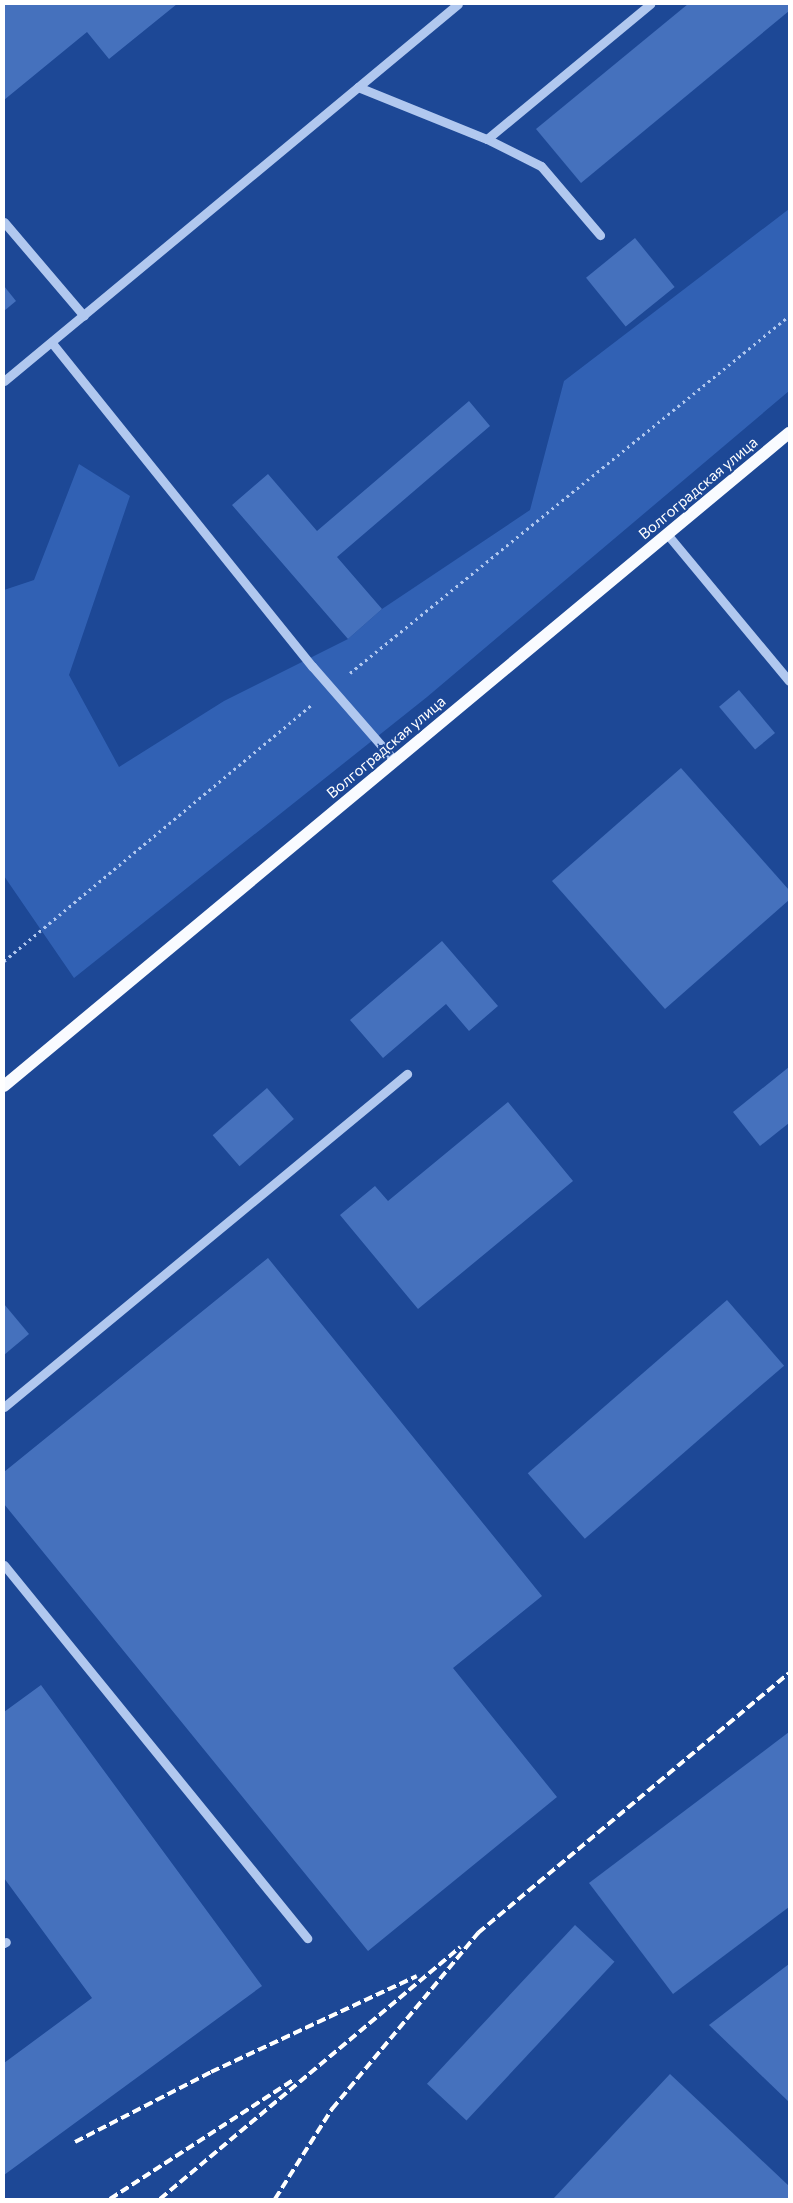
<!DOCTYPE html>
<meta charset="utf-8">
<style>
body{margin:0}
#map{position:relative;width:793px;height:2203px;overflow:hidden;background:#1d4896;font-family:Commissioner,sans-serif}
div>[style]{position:absolute}
.green>*{inset:0;background:#3161b4}
.building>*{inset:0;background:#4571bd;transform-origin:0 0}
.path>*{height:3px;margin-top:-1.5px;transform-origin:0;background:repeating-linear-gradient(90deg,#b1c8ef 0 2.5px,transparent 0 6.5px)}
.minor>*{height:9px;margin:-4.5px;padding:0 4.5px;transform-origin:4.5px;border-radius:4.5px;background:#b1c8ef}
.major>*{height:12px;margin:-6px;padding:0 6px;transform-origin:6px;border-radius:6px;background:#f9fbff}
.rail>*{height:4px;margin-top:-2px;transform-origin:0;background:repeating-linear-gradient(90deg,#fff 0 9px,transparent 0 13px)}
span{translate:-50% -50%;white-space:nowrap;text-align:center;line-height:1.15;-webkit-text-stroke:4px #1d4896;paint-order:stroke}
.street-label{font-size:15px;color:#fff}
.frame{position:absolute;inset:0;border:5px solid #fff;pointer-events:none}
</style>
<div id="map">
<div class="green">
<div style="clip-path:polygon(789px 209px,789px 391px,427px 697px,74px 978px,4px 876px,4px 590px,34px 580px,79px 464px,130px 496px,69px 675px,119px 767px,224px 701px,348px 639px,382px 609px,530px 510px,564px 381px)"></div>
</div>
<div class="building">
<div style="clip-path:polygon(4px 4px,177px 4px,109px 59px,87px 32px,4px 100px)"></div>
<div style="clip-path:polygon(688px 4px,789px 4px,789px 11px,581px 183px,536px 129px)"></div>
<div style="left:635px;top:238px;width:63px;height:63px;rotate:51deg"></div>
<div style="clip-path:polygon(4px 286px,16px 301px,4px 311px)"></div>
<div style="clip-path:polygon(469px 401px,490px 426px,337px 557px,382px 609px,348px 639px,232px 505px,268px 474px,317px 531px)"></div>
<div style="left:739px;top:690px;width:56px;height:26px;rotate:50deg"></div>
<div style="clip-path:polygon(681px 768px,789px 890px,789px 900px,665px 1009px,552px 881px)"></div>
<div style="clip-path:polygon(442px 941px,498px 1006px,469px 1031px,446px 1004px,383px 1058px,350px 1020px)"></div>
<div style="clip-path:polygon(789px 1067px,789px 1123px,760px 1146px,733px 1112px)"></div>
<div style="left:267px;top:1088px;width:41px;height:72px;rotate:49deg"></div>
<div style="clip-path:polygon(508px 1102px,573px 1181px,418px 1309px,340px 1215px,375px 1186px,388px 1201px)"></div>
<div style="clip-path:polygon(268px 1258px,542px 1596px,453px 1668px,557px 1797px,368px 1951px,4px 1504px,4px 1472px)"></div>
<div style="left:727px;top:1300px;width:87px;height:264px;rotate:49deg"></div>
<div style="clip-path:polygon(4px 1304px,29px 1334px,4px 1355px)"></div>
<div style="clip-path:polygon(41px 1685px,262px 1986px,4px 2175px,4px 2063px,92px 1998px,4px 1878px,4px 1712px)"></div>
<div style="clip-path:polygon(789px 1732px,789px 1907px,673px 1994px,589px 1883px)"></div>
<div style="left:575px;top:1925px;width:54px;height:217px;rotate:43deg"></div>
<div style="clip-path:polygon(789px 1964px,789px 2102px,709px 2025px)"></div>
<div style="clip-path:polygon(670px 2074px,789px 2186px,789px 2199px,553px 2199px)"></div>
</div>
<div class="path">
<div style="left:350px;top:673px;width:566px;rotate:-39.12deg"></div>
<div style="left:4px;top:961px;width:401px;rotate:-39.8deg"></div>
</div>
<div class="minor">
<div style="left:358px;top:87px;width:139px;rotate:22deg"></div>
<div style="left:487px;top:139px;width:212px;rotate:-39.6deg"></div>
<div style="left:487px;top:139px;width:60px;rotate:26.6deg"></div>
<div style="left:541px;top:166px;width:91px;rotate:49.5deg"></div>
<div style="left:4px;top:222px;width:123px;rotate:49.6deg"></div>
<div style="left:52px;top:343px;width:415px;rotate:51.2deg"></div>
<div style="left:312px;top:666px;width:126px;rotate:48.9deg"></div>
<div style="left:4px;top:381px;width:590px;rotate:-39.71deg"></div>
<div style="left:667px;top:534px;width:191px;rotate:50.3deg"></div>
<div style="left:4px;top:1407px;width:523px;rotate:-39.57deg"></div>
<div style="left:4px;top:1565px;width:481px;rotate:50.9deg"></div>
<div style="left:4px;top:1943px;width:2px;rotate:-27deg"></div>
</div>
<div class="major">
<div style="left:4px;top:1086px;width:1021px;rotate:-39.76deg"></div>
</div>
<div class="rail">
<div style="left:75px;top:2142px;width:153px;rotate:-27.2deg"></div>
<div style="left:211px;top:2072px;width:227px;rotate:-25deg"></div>
<div style="left:110px;top:2199px;width:218px;rotate:-33deg"></div>
<div style="left:160px;top:2199px;width:392px;rotate:-40deg"></div>
<div style="left:275px;top:2199px;width:107px;rotate:-57.7deg"></div>
<div style="left:332px;top:2109px;width:229px;rotate:-50.3deg"></div>
<div style="left:478px;top:1933px;width:405px;rotate:-39.9deg"></div>
</div>
<div class="street-label">
<span style="left:698px;top:488px;rotate:-40deg">Волгоградская улица</span>
<span style="left:386px;top:747px;rotate:-40deg">Волгоградская улица</span>
</div>
<div class="frame"></div>
</div>
